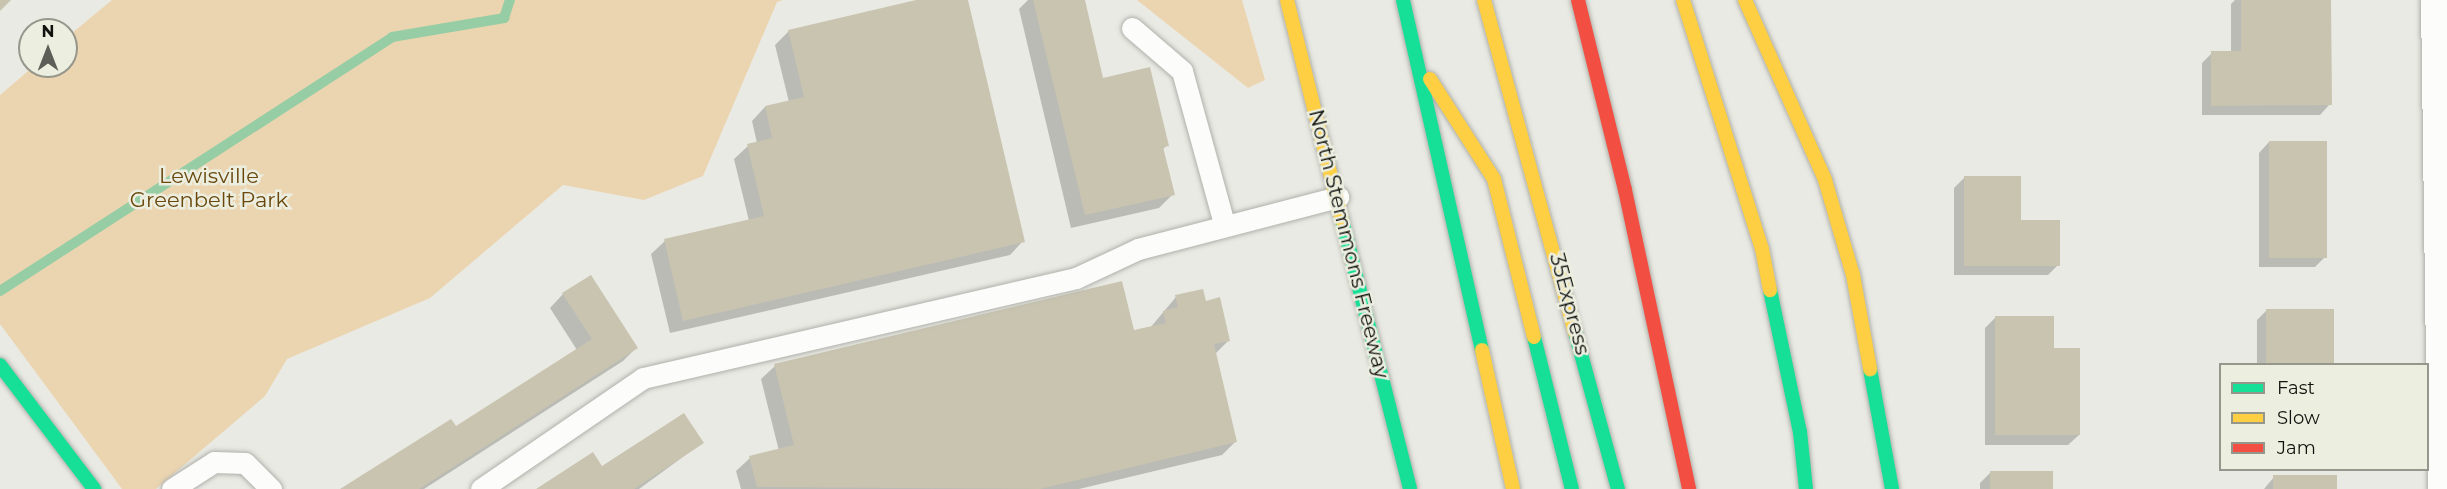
<!DOCTYPE html>
<style>
body{margin:0}
#map{position:relative;width:2447px;height:489px;overflow:hidden;background:#eaeae4;font-family:Montserrat,sans-serif}
div>[style]{position:absolute}
.green>*{inset:0;background:#ebd5b1}
.shadow>*{inset:0;background:#0003}
.stream>*{height:10px;margin:-5px;padding:0 5px;transform-origin:5px;border-radius:5px;background:#97cda4}
.building>*{inset:0;background:#c8c4b0;transform-origin:0 0}
.roads{filter:drop-shadow(0 0 2px #b0b1ab) drop-shadow(0 0 2px #b0b1ab)}
.lane>*{height:21px;margin:-10.5px;padding:0 10.5px;transform-origin:10.5px;border-radius:10.5px;background:#fcfcfb}
.street>*{height:33px;margin:-16.5px;padding:0 16.5px;transform-origin:16.5px;border-radius:16.5px;background:#fcfcfb}
.fast>*{height:14px;margin:-7px;padding:0 7px;transform-origin:7px;border-radius:7px;background:#16e098}
.slow>*{height:14px;margin:-7px;padding:0 7px;transform-origin:7px;border-radius:7px;background:#ffcf43}
.jam>*{height:14px;margin:-7px;padding:0 7px;transform-origin:7px;border-radius:7px;background:#f24e42}
span{translate:-50% -50%;white-space:nowrap;text-align:center;line-height:1.15;-webkit-text-stroke:5px #eceee0;paint-order:stroke}
.park-label{font-size:21px;color:#6a480c}
.street-label{font-size:21px;color:#12120e}
.legend{position:absolute;left:2219px;top:363px;width:210px;height:108px;box-sizing:border-box;background:#eceee0;border:2px solid #95968c;margin:0;padding:8px 10px;list-style:none;font-size:18px;color:#12120e}
.legend li{display:flex;align-items:center;gap:12px;height:30px}
.legend b{width:30px;border:2px solid #95968c}
.north{position:absolute;left:18px;top:18px;width:60px;height:60px;box-sizing:border-box;background:#eceee0;border:2px solid #95968c;border-radius:50%;rotate:0deg;font-size:16px;font-weight:700;line-height:24px;text-align:center;color:#12120e}
.north::after{content:'';display:block;margin:auto;width:21px;height:27px;background:#5e5e59;clip-path:polygon(50% 0,100% 100%,50% 72%,0 100%)}
</style>
<div id="map">
<div class="green">
<div style="clip-path:polygon(112px 0,783px 0,777px 2px,703px 176px,644px 200px,563px 185px,430px 298px,287px 359px,265px 396px,156px 489px,122px 489px,0 324px,0 95px,34px 66px,66px 66px,66px 38px)"></div>
<div style="clip-path:polygon(1137px 0,1242px 0,1265px 80px,1248px 88px)"></div>
</div>
<div class="shadow">
<div style="clip-path:polygon(922px 0,967px 0,1023px 241px,1010px 255px,670px 333px,651px 254px,665px 241px,749px 221px,734px 159px,748px 146px,757px 143px,752px 121px,765px 107px,789px 102px,775px 45px,789px 31px)"></div>
<div style="clip-path:polygon(1028px 0,1083px 0,1102px 80px,1167px 145px,1162px 150px,1173px 194px,1159px 208px,1071px 228px,1019px 9px)"></div>
<div style="clip-path:polygon(2235px 0,2330px 0,2330px 104px,2320px 115px,2202px 115px,2202px 63px,2212px 53px,2231px 53px,2231px 4px)"></div>
<div style="clip-path:polygon(2269px 142px,2325px 257px,2315px 267px,2259px 267px,2259px 153px)"></div>
<div style="clip-path:polygon(1964px 178px,2019px 222px,2058px 265px,2048px 275px,1954px 275px,1954px 188px)"></div>
<div style="clip-path:polygon(563px 294px,636px 348px,623px 361px,424px 489px,343px 489px,455px 428px,577px 350px,550px 308px)"></div>
<div style="clip-path:polygon(1176px 297px,1205px 303px,1229px 340px,1215px 354px,1236px 441px,1222px 455px,1079px 489px,741px 489px,736px 471px,750px 458px,779px 451px,761px 379px,775px 366px,1133px 332px,1150px 328px)"></div>
<div style="clip-path:polygon(2267px 310px,2332px 310px,2332px 364px,2257px 364px,2257px 320px)"></div>
<div style="clip-path:polygon(1996px 317px,2053px 350px,2079px 435px,2068px 445px,1985px 445px,1985px 328px)"></div>
<div style="clip-path:polygon(702px 443px,639px 489px,539px 489px,601px 468px)"></div>
<div style="clip-path:polygon(1990px 473px,2052px 489px,1980px 489px,1980px 483px)"></div>
<div style="clip-path:polygon(2274px 477px,2336px 489px,2264px 489px)"></div>
</div>
<div class="stream">
<div style="left:0;top:291px;width:467px;rotate:-32.9deg"></div>
<div style="left:392px;top:37px;width:114px;rotate:-9.6deg"></div>
<div style="left:504px;top:18px;width:19px;rotate:-72deg"></div>
</div>
<div class="building">
<div style="clip-path:polygon(0 0,11px 0,0 11px)"></div>
<div style="clip-path:polygon(916px 0,968px 0,1025px 242px,683px 321px,664px 239px,764px 216px,747px 144px,772px 138px,765px 106px,804px 97px,788px 30px)"></div>
<div style="clip-path:polygon(1033px 0,1085px 0,1103px 78px,1150px 67px,1169px 146px,1163px 147px,1175px 195px,1085px 215px)"></div>
<div style="clip-path:polygon(2241px 0,2331px 0,2332px 105px,2211px 106px,2211px 51px,2241px 51px)"></div>
<div style="left:2269px;top:141px;width:58px;height:117px"></div>
<div style="clip-path:polygon(1964px 176px,2021px 176px,2021px 220px,2060px 220px,2060px 266px,1964px 266px)"></div>
<div style="clip-path:polygon(591px 275px,638px 348px,419px 489px,340px 489px,451px 419px,456px 426px,592px 339px,562px 293px)"></div>
<div style="clip-path:polygon(1122px 281px,1134px 330px,1166px 323px,1163px 311px,1178px 307px,1175px 295px,1203px 289px,1206px 301px,1220px 297px,1230px 341px,1214px 344px,1237px 442px,1040px 489px,757px 487px,749px 456px,794px 445px,774px 364px)"></div>
<div style="left:2266px;top:309px;width:68px;height:55px"></div>
<div style="clip-path:polygon(1995px 316px,2054px 316px,2054px 348px,2080px 348px,2080px 435px,1995px 435px)"></div>
<div style="clip-path:polygon(684px 413px,704px 443px,634px 489px,536px 489px,593px 452px,602px 466px)"></div>
<div style="left:1990px;top:471px;width:63px;height:18px"></div>
<div style="left:2273px;top:475px;width:64px;height:14px"></div>
</div>
<div class="roads">
<div class="lane">
<div style="left:1132px;top:28px;width:66px;rotate:40.7deg"></div>
<div style="left:1182px;top:71px;width:159px;rotate:74.6deg"></div>
<div style="left:172px;top:489px;width:50px;rotate:-32.7deg"></div>
<div style="left:214px;top:462px;width:31px;rotate:2deg"></div>
<div style="left:245px;top:463px;width:37px;rotate:45deg"></div>
<div style="left:481px;top:489px;width:196px;rotate:-34.4deg"></div>
<div style="left:643px;top:378px;width:444px;rotate:-13deg"></div>
<div style="left:1076px;top:278px;width:68px;rotate:-25.1deg"></div>
<div style="left:1138px;top:249px;width:207px;rotate:-14.6deg"></div>
</div>
<div class="street">
<div style="left:2437px;top:0;width:489px;rotate:89.2deg"></div>
</div>
<div class="fast">
<div style="left:1403px;top:0;width:359px;rotate:77.3deg"></div>
<div style="left:1342px;top:220px;width:277px;rotate:75.8deg"></div>
<div style="left:1770px;top:290px;width:145px;rotate:78.1deg"></div>
<div style="left:1800px;top:432px;width:57px;rotate:84deg"></div>
<div style="left:1575px;top:332px;width:163px;rotate:74.7deg"></div>
<div style="left:1534px;top:337px;width:157px;rotate:76deg"></div>
<div style="left:0;top:365px;width:156px;rotate:52.8deg"></div>
<div style="left:1870px;top:369px;width:122px;rotate:79.6deg"></div>
</div>
<div class="slow">
<div style="left:1287px;top:0;width:227px;rotate:76deg"></div>
<div style="left:1484px;top:0;width:344px;rotate:74.7deg"></div>
<div style="left:1683px;top:0;width:261px;rotate:72.4deg"></div>
<div style="left:1762px;top:249px;width:42px;rotate:79deg"></div>
<div style="left:1745px;top:0;width:197px;rotate:66deg"></div>
<div style="left:1825px;top:180px;width:99px;rotate:73.6deg"></div>
<div style="left:1853px;top:275px;width:96px;rotate:79.7deg"></div>
<div style="left:1430px;top:79px;width:119px;rotate:57.4deg"></div>
<div style="left:1494px;top:179px;width:163px;rotate:75.8deg"></div>
<div style="left:1482px;top:350px;width:142px;rotate:77.4deg"></div>
</div>
<div class="jam">
<div style="left:1578px;top:0;width:196px;rotate:76.1deg"></div>
<div style="left:1625px;top:190px;width:306px;rotate:77.9deg"></div>
</div>
</div>
<div class="park-label">
<span style="left:209px;top:188px">Lewisville<br>Greenbelt Park</span>
</div>
<div class="street-label">
<span style="left:1349px;top:244px;rotate:76deg">North Stemmons Freeway</span>
<span style="left:1570px;top:304px;rotate:75deg">35Express</span>
</div>
<ul class="legend">
<li><b style="height:8px;background:#16e098"></b>Fast</li>
<li><b style="height:8px;background:#ffcf43"></b>Slow</li>
<li><b style="height:8px;background:#f24e42"></b>Jam</li>
</ul>
<div class="north">N</div>
</div>
